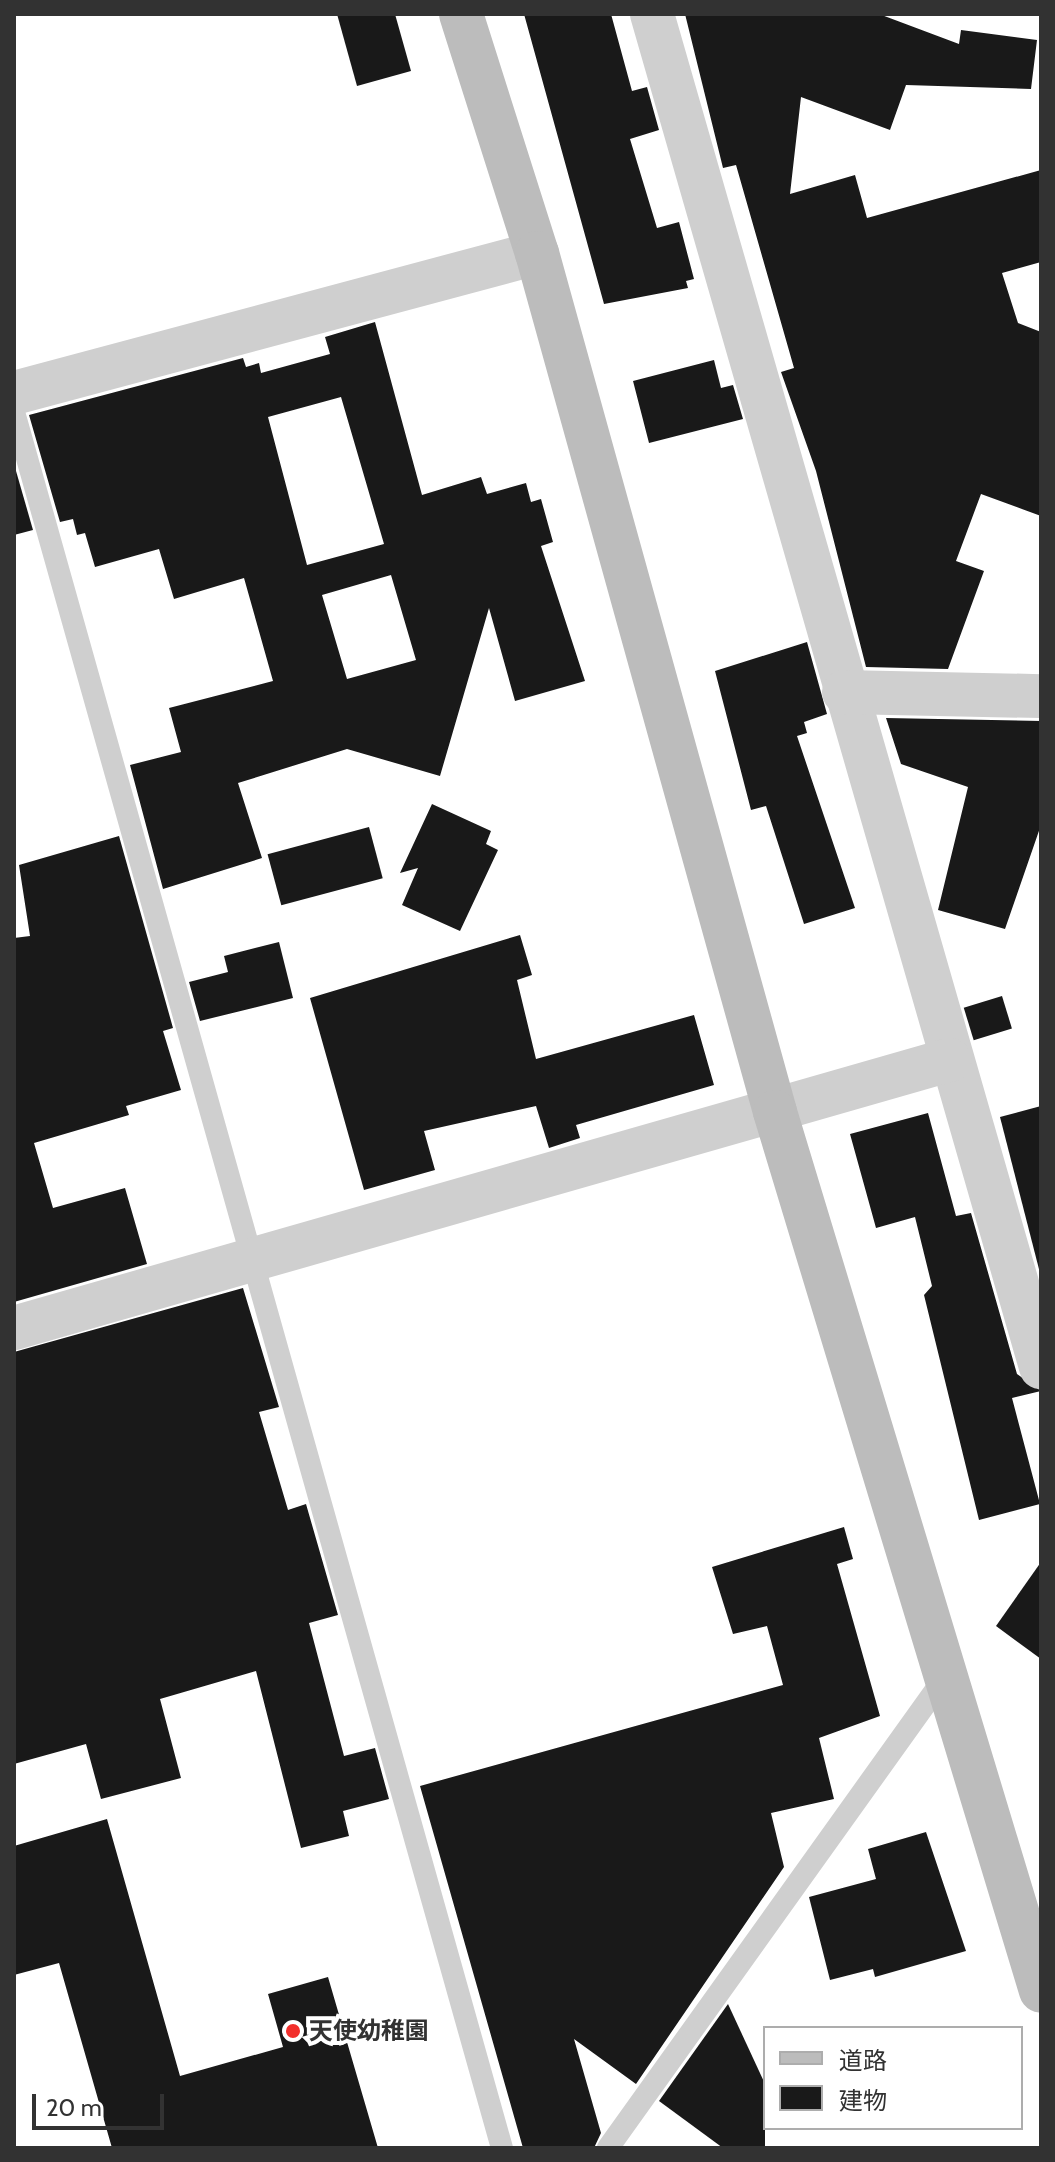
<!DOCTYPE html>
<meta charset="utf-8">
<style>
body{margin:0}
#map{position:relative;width:1055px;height:2162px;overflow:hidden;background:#fff;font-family:Cabin,"Noto Sans JP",sans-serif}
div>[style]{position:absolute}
.building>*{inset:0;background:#191919;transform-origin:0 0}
.lane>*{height:22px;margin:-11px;padding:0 11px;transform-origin:11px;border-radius:11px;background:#cfcfcf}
.street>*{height:44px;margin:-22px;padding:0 22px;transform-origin:22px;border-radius:22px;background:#cfcfcf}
.secondary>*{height:44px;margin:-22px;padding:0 22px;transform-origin:22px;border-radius:22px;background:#bcbcbc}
.dots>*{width:22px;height:22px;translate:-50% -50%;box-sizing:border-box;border:4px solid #fff;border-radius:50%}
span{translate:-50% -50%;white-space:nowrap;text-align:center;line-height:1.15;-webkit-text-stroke:8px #fff;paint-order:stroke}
.poi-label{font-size:24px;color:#323232;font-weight:700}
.left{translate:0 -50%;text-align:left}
.frame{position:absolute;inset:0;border:16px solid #323232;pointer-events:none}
.legend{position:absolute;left:763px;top:2026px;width:260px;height:104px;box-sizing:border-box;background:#fff;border:2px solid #adadad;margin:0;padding:10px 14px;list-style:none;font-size:24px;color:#323232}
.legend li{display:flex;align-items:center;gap:16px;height:40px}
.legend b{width:40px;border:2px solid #adadad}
.scale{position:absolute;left:32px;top:2094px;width:132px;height:36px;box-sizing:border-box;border:4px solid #323232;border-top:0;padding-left:10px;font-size:24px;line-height:28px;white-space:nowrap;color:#323232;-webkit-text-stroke:6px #fff;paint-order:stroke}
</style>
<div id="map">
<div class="building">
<div style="clip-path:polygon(337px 14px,395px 14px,411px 71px,357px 86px)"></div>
<div style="clip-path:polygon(524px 14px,611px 14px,632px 91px,647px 87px,659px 130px,630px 139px,657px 228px,679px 222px,694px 279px,686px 281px,688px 288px,604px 304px)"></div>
<div style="clip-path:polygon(685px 14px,879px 14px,959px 44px,961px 30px,1037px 40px,1031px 89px,906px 85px,890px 130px,801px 97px,790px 194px,855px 175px,867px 218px,1041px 170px,1041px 262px,1002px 273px,1018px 323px,1041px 332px,1041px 516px,981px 494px,956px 561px,984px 571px,948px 669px,866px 667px,816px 471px,781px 372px,794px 368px,736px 165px,723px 168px)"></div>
<div style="clip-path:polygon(evenodd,375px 322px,422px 495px,481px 477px,487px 494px,526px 483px,531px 502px,541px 499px,553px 542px,541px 546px,585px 681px,515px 701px,489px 608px,440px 776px,347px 749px,238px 783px,262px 858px,163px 889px,130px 765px,181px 752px,169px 708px,273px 681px,244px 578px,174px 599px,159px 549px,95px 567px,85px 533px,77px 535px,73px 519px,60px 522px,29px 415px,243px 358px,246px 367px,259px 363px,261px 373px,330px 354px,325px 337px,375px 322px,341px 397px,384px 544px,307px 565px,268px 417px,341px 397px,375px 322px,391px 575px,416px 660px,347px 679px,322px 595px,391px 575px)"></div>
<div style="clip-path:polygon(714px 360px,721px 388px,733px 385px,743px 419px,649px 443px,633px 381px)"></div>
<div style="clip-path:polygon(14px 464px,33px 530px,14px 535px)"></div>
<div style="clip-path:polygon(807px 642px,827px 714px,804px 722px,807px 733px,797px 736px,855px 908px,804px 924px,766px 806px,751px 810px,715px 671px)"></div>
<div style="clip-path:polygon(886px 718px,1041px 721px,1041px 825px,1005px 929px,938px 910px,968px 787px,901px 764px)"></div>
<div style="clip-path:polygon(432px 804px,491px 831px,486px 844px,498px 850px,460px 931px,402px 905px,418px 868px,400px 873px)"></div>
<div style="left:369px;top:827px;width:53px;height:105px;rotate:75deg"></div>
<div style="clip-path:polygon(119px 836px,173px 1028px,163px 1031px,181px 1090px,126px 1106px,129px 1115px,34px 1143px,53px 1208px,125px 1188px,147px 1264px,14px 1302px,14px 938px,30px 936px,19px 865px)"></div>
<div style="clip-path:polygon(520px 935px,532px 975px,517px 980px,536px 1059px,694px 1015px,714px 1085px,576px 1125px,580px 1138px,549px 1148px,536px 1106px,424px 1131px,435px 1170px,364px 1190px,310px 998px)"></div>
<div style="clip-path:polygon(279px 942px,293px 998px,200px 1021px,189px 982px,228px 972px,224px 956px)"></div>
<div style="left:1002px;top:996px;width:34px;height:40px;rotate:73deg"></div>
<div style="clip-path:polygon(1041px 1106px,1041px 1277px,1000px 1117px)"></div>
<div style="clip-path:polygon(928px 1113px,956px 1216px,971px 1213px,1017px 1374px,1041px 1391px,1012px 1398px,1040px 1504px,979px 1520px,924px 1295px,932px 1286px,915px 1217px,876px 1228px,850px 1134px)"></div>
<div style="clip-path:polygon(243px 1288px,279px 1407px,259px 1412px,288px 1510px,306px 1504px,338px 1615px,309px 1623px,344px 1756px,375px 1748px,389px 1799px,343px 1811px,349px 1836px,301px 1848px,256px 1671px,160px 1699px,181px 1778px,101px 1799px,86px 1744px,14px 1764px,14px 1352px)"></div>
<div style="clip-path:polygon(844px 1527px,853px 1559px,837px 1564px,880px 1716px,819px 1738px,834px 1799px,771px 1813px,784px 1867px,636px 2084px,574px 2039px,601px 2133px,594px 2148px,523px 2148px,420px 1786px,783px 1685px,767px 1626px,733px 1634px,712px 1567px)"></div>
<div style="clip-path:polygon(1041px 1562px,1041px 1659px,996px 1626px)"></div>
<div style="clip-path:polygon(107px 1819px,180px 2076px,283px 2047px,268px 1994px,328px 1977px,378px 2148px,112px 2148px,59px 1963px,14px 1975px,14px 1846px)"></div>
<div style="clip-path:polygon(926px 1832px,966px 1951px,875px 1977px,873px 1969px,830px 1980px,809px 1897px,876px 1879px,868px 1849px)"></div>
<div style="clip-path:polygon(728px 2004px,765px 2084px,765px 2148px,723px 2148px,659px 2101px)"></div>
</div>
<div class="lane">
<div style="left:14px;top:412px;width:1803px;rotate:74.3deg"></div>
<div style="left:608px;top:2148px;width:583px;rotate:-54.43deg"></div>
</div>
<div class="street">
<div style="left:652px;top:14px;width:1408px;rotate:73.96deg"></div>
<div style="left:14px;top:393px;width:541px;rotate:-14.99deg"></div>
<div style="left:844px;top:692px;width:197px;rotate:1.2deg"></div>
<div style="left:14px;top:1328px;width:973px;rotate:-15.99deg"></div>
</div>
<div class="secondary">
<div style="left:461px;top:14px;width:251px;rotate:72.4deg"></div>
<div style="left:537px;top:253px;width:891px;rotate:74.51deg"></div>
<div style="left:775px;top:1112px;width:918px;rotate:73.16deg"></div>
</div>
<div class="dots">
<div style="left:293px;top:2031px;background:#f22f2c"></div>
</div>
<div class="poi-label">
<span class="left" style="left:309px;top:2031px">天使幼稚園</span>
</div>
<div class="frame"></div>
<ul class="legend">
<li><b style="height:10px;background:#bcbcbc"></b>道路</li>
<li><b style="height:22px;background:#191919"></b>建物</li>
</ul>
<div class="scale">20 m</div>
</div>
